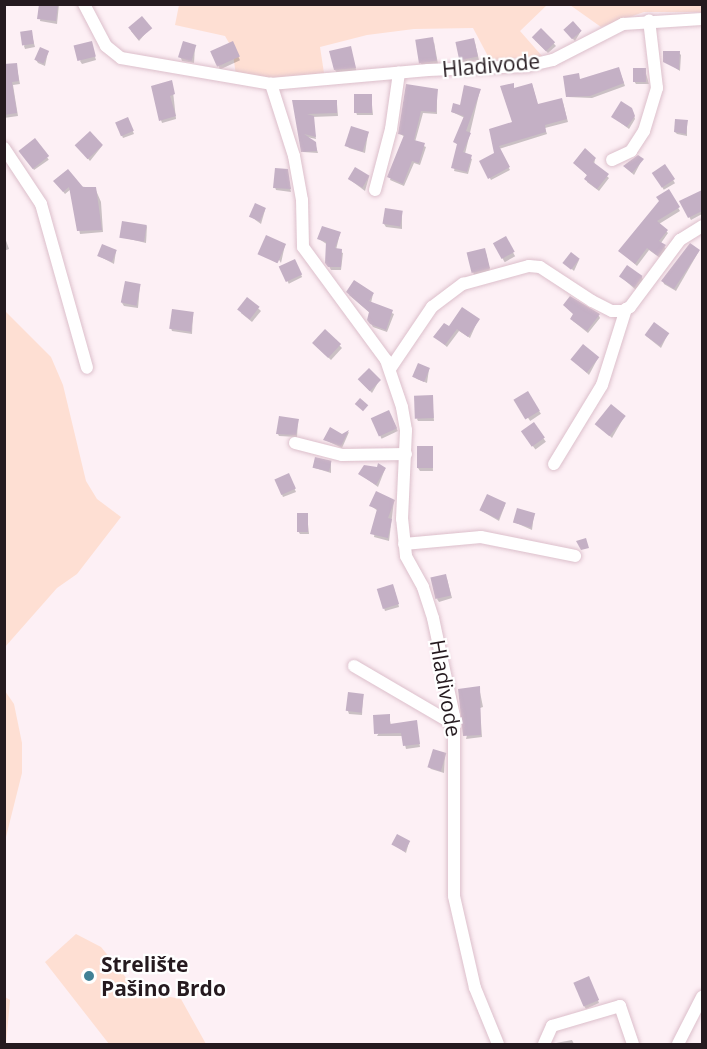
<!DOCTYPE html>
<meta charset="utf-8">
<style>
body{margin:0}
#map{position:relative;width:707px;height:1049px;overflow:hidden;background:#fdf0f5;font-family:"Open Sans",sans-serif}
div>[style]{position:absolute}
.green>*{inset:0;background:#fedfd3}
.shadow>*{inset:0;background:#0003;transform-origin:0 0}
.building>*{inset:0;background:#c4b0c5;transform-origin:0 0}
.roads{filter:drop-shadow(0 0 2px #dcbfcb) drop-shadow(0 0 2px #dcbfcb)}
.minor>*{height:12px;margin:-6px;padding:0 6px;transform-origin:6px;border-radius:6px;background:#fff}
.dots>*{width:16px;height:16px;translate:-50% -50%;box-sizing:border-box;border:3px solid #fff;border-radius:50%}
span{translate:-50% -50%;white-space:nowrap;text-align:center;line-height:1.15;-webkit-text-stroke:4.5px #fff;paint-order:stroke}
.street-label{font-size:21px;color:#251a1f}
.poi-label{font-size:21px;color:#251a1f;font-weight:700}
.left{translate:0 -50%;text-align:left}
.frame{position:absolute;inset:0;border:6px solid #251a1f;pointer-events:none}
</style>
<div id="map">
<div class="green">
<div style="clip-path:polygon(179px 5px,547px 5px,520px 31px,542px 56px,490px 60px,473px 28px,414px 29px,367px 35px,320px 47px,324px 73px,268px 79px,236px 75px,232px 48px,225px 36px,175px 25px)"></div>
<div style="clip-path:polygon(570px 5px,702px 5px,702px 12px,644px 12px,601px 27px)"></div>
<div style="clip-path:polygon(5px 311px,51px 357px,63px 385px,86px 481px,97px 499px,121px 517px,77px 574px,57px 588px,5px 647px)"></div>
<div style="clip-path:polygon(5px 691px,14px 704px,22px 743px,22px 773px,5px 841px)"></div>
<div style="clip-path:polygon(76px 934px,101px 947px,137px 991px,181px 999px,206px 1044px,109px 1044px,45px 962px)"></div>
<div style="clip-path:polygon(5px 997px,10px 1000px,6px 1044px,4px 1044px)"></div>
</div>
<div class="shadow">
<div style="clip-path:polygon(42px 4px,59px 4px,57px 24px,40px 21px)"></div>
<div style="clip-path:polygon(150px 28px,139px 41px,131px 31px)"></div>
<div style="clip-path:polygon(541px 30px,556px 46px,548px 53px,535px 40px)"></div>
<div style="clip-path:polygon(581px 31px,575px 41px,567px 33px)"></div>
<div style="clip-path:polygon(31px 32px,35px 47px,25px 49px,24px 46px)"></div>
<div style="clip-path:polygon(434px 42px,438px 64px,422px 65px,420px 62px)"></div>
<div style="left:232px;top:43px;width:19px;height:22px;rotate:65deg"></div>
<div style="clip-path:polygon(475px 43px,479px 60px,462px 63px,457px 44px)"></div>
<div style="clip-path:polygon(91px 44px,96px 60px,82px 64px,80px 61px)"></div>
<div style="clip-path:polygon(195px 46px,194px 63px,182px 61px,181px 58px)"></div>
<div style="clip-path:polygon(350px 47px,357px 73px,338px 74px,335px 70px)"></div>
<div style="clip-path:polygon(48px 52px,45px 66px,38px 63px,36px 60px)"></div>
<div style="clip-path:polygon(679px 53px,681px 55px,680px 71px,665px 61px)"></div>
<div style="clip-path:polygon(16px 64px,20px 84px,13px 85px,18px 116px,4px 118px,4px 66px)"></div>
<div style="clip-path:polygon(645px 70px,649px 84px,636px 84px,634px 81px)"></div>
<div style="clip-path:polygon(620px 72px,625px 86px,592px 98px,568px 97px,580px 80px)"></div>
<div style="clip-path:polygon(172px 82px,176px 119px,162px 123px,161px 120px)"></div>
<div style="clip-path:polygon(532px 84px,538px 106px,563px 103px,568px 122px,545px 128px,547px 134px,499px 149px,510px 170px,491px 180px,481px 162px,496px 154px,491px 130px,514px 123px,513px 85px,514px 89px)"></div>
<div style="clip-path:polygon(437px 90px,437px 114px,423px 113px,415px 142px,426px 147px,420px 165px,414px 163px,404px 186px,390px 180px,405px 137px,400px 134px)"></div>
<div style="clip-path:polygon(480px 90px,465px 154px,472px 159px,468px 174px,454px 171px,459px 146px,455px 142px,465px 118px,452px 112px)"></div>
<div style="clip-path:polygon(371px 95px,373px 115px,357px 115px,356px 112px)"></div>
<div style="clip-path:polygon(294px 101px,337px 104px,338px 116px,312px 117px,316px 139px,307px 137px,315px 143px,318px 153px,303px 152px)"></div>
<div style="clip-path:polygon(633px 112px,635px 119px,629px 129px,613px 117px)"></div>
<div style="clip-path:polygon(129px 122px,134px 134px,123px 138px,117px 124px)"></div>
<div style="clip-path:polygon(687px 122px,687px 136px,677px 134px,675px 132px)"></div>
<div style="clip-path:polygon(368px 133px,365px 153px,349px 148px,347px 145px)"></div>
<div style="left:35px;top:140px;width:24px;height:18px;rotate:55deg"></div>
<div style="clip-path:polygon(102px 146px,90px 161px,78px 147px)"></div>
<div style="clip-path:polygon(595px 159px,594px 165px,609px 178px,599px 191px,587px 182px,588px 176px,574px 163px)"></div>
<div style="clip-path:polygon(642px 160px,634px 175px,625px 167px)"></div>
<div style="left:665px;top:166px;width:20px;height:13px;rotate:60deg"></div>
<div style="clip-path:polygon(287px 171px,291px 192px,276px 190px,275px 187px)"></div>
<div style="clip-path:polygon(369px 177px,365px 191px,349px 179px)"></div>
<div style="clip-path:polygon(57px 184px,95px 188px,101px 202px,103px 232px,80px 234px,71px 189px,65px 194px)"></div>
<div style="clip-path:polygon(702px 191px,702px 214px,691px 220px,681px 202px)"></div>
<div style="clip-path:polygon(669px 192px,680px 211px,659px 224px,668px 233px,661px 243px,666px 249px,660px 258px,649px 250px,637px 266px,622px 253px)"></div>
<div style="clip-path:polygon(265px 210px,261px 224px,250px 216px)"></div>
<div style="clip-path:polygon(402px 212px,402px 229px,386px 227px,384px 224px)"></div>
<div style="clip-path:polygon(147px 226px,146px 243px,121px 237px)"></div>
<div style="clip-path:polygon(340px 233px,336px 250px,343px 253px,341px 270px,331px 270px,327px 263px,328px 245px,319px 239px)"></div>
<div style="clip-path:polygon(4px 235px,9px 249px,4px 251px)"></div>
<div style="left:505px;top:238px;width:21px;height:12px;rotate:61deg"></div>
<div style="clip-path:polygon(285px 245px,281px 263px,276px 255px,277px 263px,259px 253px)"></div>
<div style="clip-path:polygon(116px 251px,114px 264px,99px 256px)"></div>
<div style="clip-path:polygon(699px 251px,676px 291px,664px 284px,663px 281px)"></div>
<div style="clip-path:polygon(486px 253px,490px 271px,474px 275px,468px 254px)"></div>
<div style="clip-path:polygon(579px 260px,574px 271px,565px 263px)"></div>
<div style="left:294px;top:261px;width:18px;height:15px;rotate:63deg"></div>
<div style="clip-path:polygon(621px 277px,642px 277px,643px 280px,636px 290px)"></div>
<div style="clip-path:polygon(140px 285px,138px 308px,124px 306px,122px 303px)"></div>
<div style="clip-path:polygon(373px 294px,371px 303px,394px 314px,387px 332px,373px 327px,368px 319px,370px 313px,349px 295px)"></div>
<div style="clip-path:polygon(248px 299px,261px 311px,252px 322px,241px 313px)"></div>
<div style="clip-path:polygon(564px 305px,599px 316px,600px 318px,588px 333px,573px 321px,575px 315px)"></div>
<div style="clip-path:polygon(193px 313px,192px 334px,172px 331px,171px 328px)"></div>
<div style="clip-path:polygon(478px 320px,470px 338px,459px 331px,447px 347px,435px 337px)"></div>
<div style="clip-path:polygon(325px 331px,342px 348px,331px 360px,316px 346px)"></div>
<div style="clip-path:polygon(668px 334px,661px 348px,646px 336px)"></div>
<div style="clip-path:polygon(598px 358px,589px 375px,573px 360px)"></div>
<div style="clip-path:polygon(429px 369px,427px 383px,417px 379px,415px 377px)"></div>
<div style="clip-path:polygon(379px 381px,372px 393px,361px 382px)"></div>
<div style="left:527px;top:393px;width:25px;height:13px;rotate:56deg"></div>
<div style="clip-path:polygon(432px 397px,434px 421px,418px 421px,417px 419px)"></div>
<div style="left:389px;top:412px;width:21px;height:18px;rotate:65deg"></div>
<div style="clip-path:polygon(624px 417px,612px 438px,597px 425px)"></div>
<div style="clip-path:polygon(298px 420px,297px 437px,279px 436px,278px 434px)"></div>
<div style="left:533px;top:424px;width:22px;height:13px;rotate:54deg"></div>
<div style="clip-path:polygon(349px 432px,342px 448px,325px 440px,342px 435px)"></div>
<div style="clip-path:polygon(432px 448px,433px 471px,420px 471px,418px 468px)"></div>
<div style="clip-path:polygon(331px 462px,331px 473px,315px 468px)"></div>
<div style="clip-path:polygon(385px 469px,378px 487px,360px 474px)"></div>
<div style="clip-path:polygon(290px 478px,296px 492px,283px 497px,276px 480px)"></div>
<div style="clip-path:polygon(394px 501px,389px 541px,374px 537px,378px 511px,371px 506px)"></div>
<div style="clip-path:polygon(505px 505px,499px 521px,480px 510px)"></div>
<div style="clip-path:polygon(307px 515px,309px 534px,300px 534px,298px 531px)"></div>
<div style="clip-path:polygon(534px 515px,532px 530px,514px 522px)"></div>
<div style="clip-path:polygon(447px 579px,452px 598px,439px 602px,437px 599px)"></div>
<div style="clip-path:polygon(394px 588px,399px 607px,385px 611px,378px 590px)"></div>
<div style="clip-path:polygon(479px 687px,483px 707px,480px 708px,482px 737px,466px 739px)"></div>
<div style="clip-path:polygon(363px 696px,362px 715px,349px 714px,348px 711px)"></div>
<div style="clip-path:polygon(389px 716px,391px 725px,416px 722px,420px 747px,406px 749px,403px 736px,377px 736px)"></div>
<div style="clip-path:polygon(445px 754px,444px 773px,431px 769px,429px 767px)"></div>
<div style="clip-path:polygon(409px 842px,406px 853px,393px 844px)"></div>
<div style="clip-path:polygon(590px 981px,599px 1003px,586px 1009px,584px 1006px)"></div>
<div style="clip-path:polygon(572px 1040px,574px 1044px,556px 1044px,556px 1043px)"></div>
</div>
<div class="building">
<div style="clip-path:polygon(39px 4px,58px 4px,56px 21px,37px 19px)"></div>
<div style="left:142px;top:16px;width:16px;height:18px;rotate:50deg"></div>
<div style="left:573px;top:21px;width:13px;height:13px;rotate:48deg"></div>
<div style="left:541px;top:28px;width:20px;height:13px;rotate:45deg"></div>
<div style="left:32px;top:30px;width:14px;height:12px;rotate:82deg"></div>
<div style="left:433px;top:37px;width:24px;height:18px;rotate:81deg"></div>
<div style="left:474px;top:38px;width:19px;height:19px;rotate:78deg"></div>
<div style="left:92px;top:41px;width:16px;height:19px;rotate:76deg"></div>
<div style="left:183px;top:41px;width:14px;height:17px;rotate:17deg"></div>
<div style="left:233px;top:41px;width:17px;height:25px;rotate:66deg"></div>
<div style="clip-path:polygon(351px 46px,356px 68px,334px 70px,329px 51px)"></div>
<div style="left:40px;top:47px;width:10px;height:14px;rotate:24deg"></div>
<div style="clip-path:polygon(663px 51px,680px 51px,679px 70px,663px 62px)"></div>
<div style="clip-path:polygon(17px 63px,19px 81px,12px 82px,17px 113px,4px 115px,4px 64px)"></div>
<div style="clip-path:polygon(619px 67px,624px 83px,590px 96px,566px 97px,563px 76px,579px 73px,580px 79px)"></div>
<div style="left:633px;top:68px;width:13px;height:14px"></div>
<div style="clip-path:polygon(172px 80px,175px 94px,170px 96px,176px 116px,159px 121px,151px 86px)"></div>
<div style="clip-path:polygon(514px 83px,514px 88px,532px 83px,538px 104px,562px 98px,567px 119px,545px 125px,546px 132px,499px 146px,510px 167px,488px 179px,479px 161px,494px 153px,489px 129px,512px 122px,500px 86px)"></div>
<div style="clip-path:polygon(406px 84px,438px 89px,436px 112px,421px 111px,414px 140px,425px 143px,419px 163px,412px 161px,403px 184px,387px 177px,404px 135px,398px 134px)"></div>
<div style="clip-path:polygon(464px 85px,481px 89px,466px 131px,471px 133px,463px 152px,472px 155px,467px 172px,451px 168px,457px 144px,453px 142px,464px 116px,451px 112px,453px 103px,460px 105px)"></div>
<div style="left:354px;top:94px;width:18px;height:19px"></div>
<div style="clip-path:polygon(292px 100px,337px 100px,337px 113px,307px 114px,314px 116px,316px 137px,304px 134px,316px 142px,317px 151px,301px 152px)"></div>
<div style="clip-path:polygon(621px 101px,632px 108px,635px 116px,627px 127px,611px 117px)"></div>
<div style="left:128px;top:117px;width:15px;height:14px;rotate:67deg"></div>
<div style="clip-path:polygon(675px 119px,688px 120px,686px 134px,674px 132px)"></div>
<div style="left:351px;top:126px;width:19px;height:21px;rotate:18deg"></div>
<div style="left:90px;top:131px;width:19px;height:21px;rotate:47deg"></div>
<div style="left:35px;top:138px;width:23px;height:21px;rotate:52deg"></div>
<div style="clip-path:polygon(585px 148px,596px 158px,593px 162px,609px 174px,597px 189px,584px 179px,587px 175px,573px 163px)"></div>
<div style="clip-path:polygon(638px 155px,644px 159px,632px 173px,623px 166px)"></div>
<div style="left:665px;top:164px;width:18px;height:16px;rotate:56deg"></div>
<div style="left:355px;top:167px;width:17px;height:14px;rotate:31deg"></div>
<div style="clip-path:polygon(275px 168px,288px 169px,291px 189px,273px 188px)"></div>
<div style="clip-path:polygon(68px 169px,83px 187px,96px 187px,102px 230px,77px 231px,69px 187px,63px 192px,53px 181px)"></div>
<div style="clip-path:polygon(669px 189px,680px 207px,657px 221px,668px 230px,659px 241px,666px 245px,658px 256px,647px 248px,635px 264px,618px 251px,659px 201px,656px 197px)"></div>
<div style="clip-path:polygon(702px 190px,702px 211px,688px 218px,679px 201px)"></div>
<div style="left:255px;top:203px;width:12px;height:15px;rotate:24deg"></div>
<div style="left:385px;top:208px;width:18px;height:16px;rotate:9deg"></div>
<div style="left:122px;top:221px;width:25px;height:17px;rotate:9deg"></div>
<div style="clip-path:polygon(322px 226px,341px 232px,335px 248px,342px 249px,341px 267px,328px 267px,325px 263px,326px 242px,317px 239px)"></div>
<div style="left:266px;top:235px;width:22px;height:21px;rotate:24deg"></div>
<div style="left:506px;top:236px;width:18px;height:15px;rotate:61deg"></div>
<div style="clip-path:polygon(690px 243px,700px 250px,674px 289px,661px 281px)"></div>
<div style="left:102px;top:244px;width:16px;height:13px;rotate:22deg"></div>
<div style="left:485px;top:248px;width:21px;height:19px;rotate:76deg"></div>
<div style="left:571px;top:252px;width:11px;height:14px;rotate:38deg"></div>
<div style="left:295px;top:259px;width:17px;height:18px;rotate:65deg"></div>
<div style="left:627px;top:265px;width:19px;height:14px;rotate:35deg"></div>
<div style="clip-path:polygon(354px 280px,374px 293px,369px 301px,393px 310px,386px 330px,370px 324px,367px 320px,369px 312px,346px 292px)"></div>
<div style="left:125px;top:281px;width:16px;height:22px;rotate:11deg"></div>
<div style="clip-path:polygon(570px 296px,600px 314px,587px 331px,570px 319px,573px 314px,563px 305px)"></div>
<div style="left:247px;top:297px;width:16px;height:16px;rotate:38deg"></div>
<div style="clip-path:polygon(462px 307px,480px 319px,468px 337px,457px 329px,445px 345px,433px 337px,444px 323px,449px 326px)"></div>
<div style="left:172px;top:309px;width:22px;height:20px;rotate:8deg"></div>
<div style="left:654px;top:322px;width:19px;height:16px;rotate:36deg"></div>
<div style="left:325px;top:329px;width:22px;height:19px;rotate:43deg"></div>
<div style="left:583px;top:344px;width:21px;height:20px;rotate:39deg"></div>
<div style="left:418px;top:363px;width:13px;height:15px;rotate:23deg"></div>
<div style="left:369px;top:368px;width:17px;height:16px;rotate:45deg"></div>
<div style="left:528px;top:391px;width:23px;height:17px;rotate:59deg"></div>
<div style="left:433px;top:395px;width:23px;height:19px;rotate:88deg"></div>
<div style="left:360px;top:398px;width:11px;height:8px;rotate:41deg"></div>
<div style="left:611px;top:404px;width:19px;height:26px;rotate:39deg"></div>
<div style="left:389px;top:410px;width:20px;height:20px;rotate:66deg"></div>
<div style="clip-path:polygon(279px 416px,299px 419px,296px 435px,276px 434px)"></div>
<div style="left:534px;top:422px;width:19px;height:16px;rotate:55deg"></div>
<div style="clip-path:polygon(330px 427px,342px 434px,349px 430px,341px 446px,323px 440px)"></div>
<div style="left:417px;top:446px;width:16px;height:22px"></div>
<div style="left:315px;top:457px;width:17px;height:11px;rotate:13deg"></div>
<div style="clip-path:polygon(378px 463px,386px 468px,376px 485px,358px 474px,364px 465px,377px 467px)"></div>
<div style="left:289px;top:473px;width:17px;height:16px;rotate:66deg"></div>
<div style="clip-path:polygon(376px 491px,395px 500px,388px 518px,392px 519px,388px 538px,370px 534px,377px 509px,369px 506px)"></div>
<div style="left:487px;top:494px;width:21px;height:18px;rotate:25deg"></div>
<div style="left:517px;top:508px;width:19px;height:15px;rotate:16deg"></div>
<div style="left:297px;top:513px;width:11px;height:19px"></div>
<div style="clip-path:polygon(586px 538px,589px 548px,581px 550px,576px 541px)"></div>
<div style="left:446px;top:574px;width:22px;height:16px;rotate:77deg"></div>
<div style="left:393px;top:584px;width:21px;height:17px;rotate:73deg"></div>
<div style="clip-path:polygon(480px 686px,481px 735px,463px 736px,458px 689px)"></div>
<div style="left:348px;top:692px;width:16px;height:19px;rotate:7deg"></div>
<div style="clip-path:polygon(390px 714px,390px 724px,417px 720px,420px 744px,403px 746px,401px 733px,374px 734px,373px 715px)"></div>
<div style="left:433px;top:749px;width:14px;height:19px;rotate:17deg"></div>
<div style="left:397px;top:834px;width:15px;height:12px;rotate:28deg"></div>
<div style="left:589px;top:976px;width:26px;height:17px;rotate:67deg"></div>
</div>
<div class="roads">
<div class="minor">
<div style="left:84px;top:4px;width:47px;rotate:62.4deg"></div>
<div style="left:106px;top:46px;width:19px;rotate:39deg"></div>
<div style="left:121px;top:58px;width:152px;rotate:9.8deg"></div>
<div style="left:4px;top:148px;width:67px;rotate:56.5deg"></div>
<div style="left:41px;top:204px;width:170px;rotate:74.3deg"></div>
<div style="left:612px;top:160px;width:21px;rotate:-25deg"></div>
<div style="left:631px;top:151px;width:24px;rotate:-57deg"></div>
<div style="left:644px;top:131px;width:45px;rotate:-73.2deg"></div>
<div style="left:657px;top:88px;width:68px;rotate:-96.7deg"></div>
<div style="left:375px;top:190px;width:63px;rotate:-75.3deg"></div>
<div style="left:391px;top:129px;width:57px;rotate:-81.9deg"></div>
<div style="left:390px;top:369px;width:75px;rotate:-55.9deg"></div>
<div style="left:432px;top:307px;width:39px;rotate:-37deg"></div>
<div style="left:463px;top:284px;width:68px;rotate:-15.3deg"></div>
<div style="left:529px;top:266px;width:11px;rotate:5deg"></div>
<div style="left:540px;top:267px;width:62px;rotate:33.2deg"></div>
<div style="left:592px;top:301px;width:22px;rotate:27deg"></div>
<div style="left:612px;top:311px;width:11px"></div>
<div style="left:623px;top:311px;width:8px;rotate:-30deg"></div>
<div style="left:630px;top:307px;width:84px;rotate:-53.3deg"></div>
<div style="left:680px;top:240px;width:26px;rotate:-32deg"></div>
<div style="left:295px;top:443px;width:49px;rotate:14.3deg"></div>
<div style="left:342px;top:455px;width:64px;rotate:-0.9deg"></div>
<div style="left:554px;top:464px;width:92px;rotate:-58.7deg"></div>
<div style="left:602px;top:385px;width:80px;rotate:-72.5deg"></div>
<div style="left:404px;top:544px;width:77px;rotate:-5.2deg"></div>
<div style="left:481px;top:537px;width:96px;rotate:11.4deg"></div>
<div style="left:354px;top:666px;width:117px;rotate:30.3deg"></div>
<div style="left:498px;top:1044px;width:61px;rotate:-112.3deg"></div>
<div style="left:475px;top:988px;width:94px;rotate:-102.9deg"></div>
<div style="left:454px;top:896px;width:180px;rotate:-90deg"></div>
<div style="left:454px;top:716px;width:100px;rotate:-102.1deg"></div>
<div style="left:433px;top:618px;width:33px;rotate:-108deg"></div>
<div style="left:423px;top:587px;width:35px;rotate:-119deg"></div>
<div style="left:406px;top:556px;width:37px;rotate:-96deg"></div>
<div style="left:402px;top:519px;width:89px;rotate:-87.4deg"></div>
<div style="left:406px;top:430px;width:23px;rotate:-100deg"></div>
<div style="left:402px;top:407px;width:50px;rotate:-108.8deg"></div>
<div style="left:386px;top:360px;width:140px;rotate:-126.3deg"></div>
<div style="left:303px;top:247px;width:47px;rotate:-91.2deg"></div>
<div style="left:302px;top:200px;width:45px;rotate:-100.3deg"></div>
<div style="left:294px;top:156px;width:76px;rotate:-107.7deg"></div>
<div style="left:271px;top:84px;width:158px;rotate:-5.1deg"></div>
<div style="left:428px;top:70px;width:99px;rotate:-2.3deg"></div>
<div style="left:527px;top:66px;width:27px;rotate:-13deg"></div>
<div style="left:553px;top:60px;width:79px;rotate:-27.2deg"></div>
<div style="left:623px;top:24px;width:79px;rotate:-3.6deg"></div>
<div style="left:544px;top:1044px;width:20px;rotate:-66deg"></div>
<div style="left:552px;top:1026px;width:71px;rotate:-16.4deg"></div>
<div style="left:620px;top:1006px;width:40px;rotate:71.1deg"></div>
<div style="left:678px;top:1044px;width:53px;rotate:-62.9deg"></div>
</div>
</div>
<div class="dots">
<div style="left:89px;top:976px;background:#418095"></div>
</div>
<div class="street-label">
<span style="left:491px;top:65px;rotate:-5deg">Hladivode</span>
<span style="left:446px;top:688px;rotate:80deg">Hladivode</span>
</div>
<div class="poi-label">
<span class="left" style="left:101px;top:976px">Strelište<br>Pašino Brdo</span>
</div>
<div class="frame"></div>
</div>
